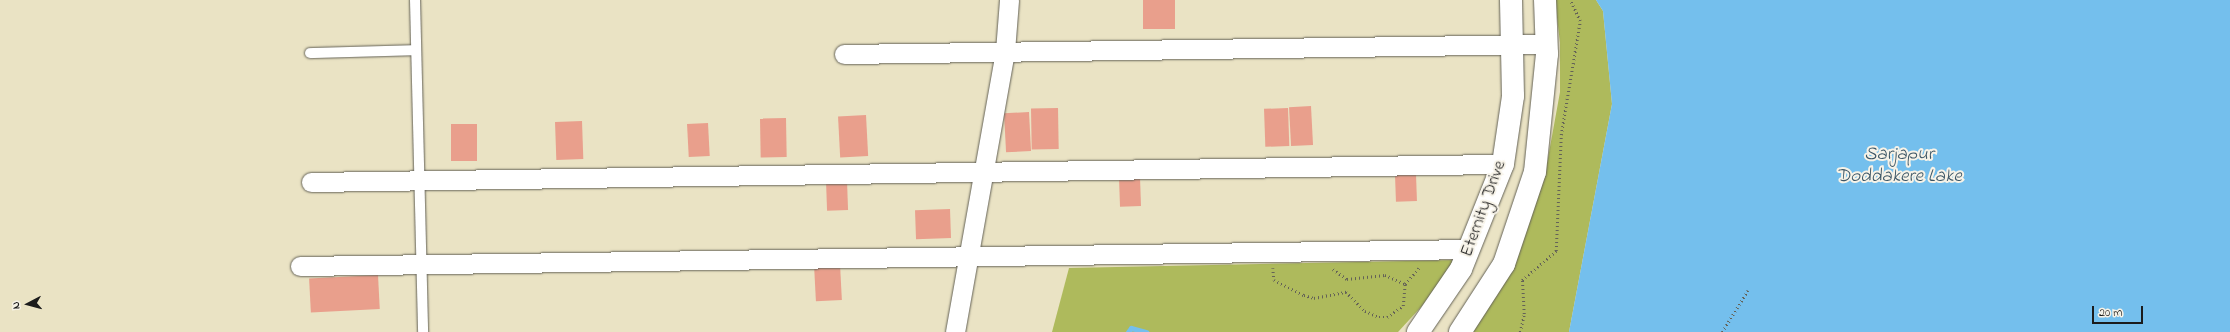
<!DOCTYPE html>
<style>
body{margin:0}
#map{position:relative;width:2230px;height:332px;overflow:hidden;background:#eae3c4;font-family:"Indie Flower",sans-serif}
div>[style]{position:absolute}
.green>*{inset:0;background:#aeba5c}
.water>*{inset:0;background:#74bfed}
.stream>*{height:5px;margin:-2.5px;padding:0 2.5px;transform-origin:2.5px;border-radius:2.5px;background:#74bfed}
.building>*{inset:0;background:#e99f8c;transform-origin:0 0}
.path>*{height:2.5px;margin-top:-1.25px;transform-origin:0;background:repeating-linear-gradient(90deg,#646257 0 1px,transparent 0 4px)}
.roads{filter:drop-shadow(0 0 1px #646257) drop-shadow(0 0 1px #646257)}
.lane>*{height:10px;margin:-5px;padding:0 5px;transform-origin:5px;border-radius:5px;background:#fff}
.street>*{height:19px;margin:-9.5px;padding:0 9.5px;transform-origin:9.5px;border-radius:9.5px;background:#fff}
.secondary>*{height:22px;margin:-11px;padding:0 11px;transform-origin:11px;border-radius:11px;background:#fff}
span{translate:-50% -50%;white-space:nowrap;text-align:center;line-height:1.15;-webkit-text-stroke:4px #f7f3e8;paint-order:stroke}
.street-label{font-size:18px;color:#1c1c1c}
.water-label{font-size:19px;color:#3b5565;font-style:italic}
.north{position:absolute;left:8px;top:284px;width:40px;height:40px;-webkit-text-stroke:3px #f7f3e8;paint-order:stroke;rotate:264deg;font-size:11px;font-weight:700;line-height:16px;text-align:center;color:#1c1c1c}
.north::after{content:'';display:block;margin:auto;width:14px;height:18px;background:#1c1c1c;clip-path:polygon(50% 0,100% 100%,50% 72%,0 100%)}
.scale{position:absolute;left:2092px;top:306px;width:51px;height:18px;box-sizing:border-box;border:2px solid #1c1c1c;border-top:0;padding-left:5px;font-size:12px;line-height:14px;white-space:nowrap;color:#1c1c1c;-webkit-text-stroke:3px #f7f3e8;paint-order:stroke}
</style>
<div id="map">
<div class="green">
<div style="clip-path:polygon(1555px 0,1596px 0,1603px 11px,1612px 104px,1569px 332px,1468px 332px,1538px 195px,1546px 169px,1560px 92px,1560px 43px)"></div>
<div style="clip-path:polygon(1455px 260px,1422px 306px,1398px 332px,1052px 332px,1069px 268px)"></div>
</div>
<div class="water">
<div style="clip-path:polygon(1596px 0,2230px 0,2230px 332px,1569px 332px,1612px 104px,1603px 11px)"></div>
</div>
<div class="stream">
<div style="left:1128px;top:332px;width:5px;rotate:-53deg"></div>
<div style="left:1131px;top:328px;width:16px;rotate:15deg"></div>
</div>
<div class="building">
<div style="left:1143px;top:0;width:32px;height:29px"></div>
<div style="left:1311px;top:106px;width:39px;height:22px;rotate:87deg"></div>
<div style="left:1058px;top:108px;width:41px;height:27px;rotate:89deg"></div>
<div style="left:1288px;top:108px;width:38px;height:24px;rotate:88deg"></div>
<div style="left:1029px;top:112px;width:39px;height:25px;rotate:87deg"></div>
<div style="left:866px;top:115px;width:41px;height:28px;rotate:87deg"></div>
<div style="left:786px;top:118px;width:39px;height:26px;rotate:89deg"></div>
<div style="left:582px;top:121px;width:38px;height:27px;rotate:88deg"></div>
<div style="left:708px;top:123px;width:33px;height:21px;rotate:87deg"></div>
<div style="left:451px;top:124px;width:26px;height:37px"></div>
<div style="left:1416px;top:174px;width:27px;height:21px;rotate:88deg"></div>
<div style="left:1140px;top:177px;width:29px;height:21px;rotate:88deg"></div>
<div style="left:847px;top:180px;width:30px;height:21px;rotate:88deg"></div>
<div style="left:950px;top:209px;width:29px;height:35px;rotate:88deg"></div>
<div style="left:840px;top:264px;width:36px;height:26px;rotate:87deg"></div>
<div style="left:378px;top:275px;width:34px;height:69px;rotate:87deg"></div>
</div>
<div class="path">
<div style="left:1273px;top:268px;width:12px;rotate:85deg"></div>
<div style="left:1274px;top:280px;width:34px;rotate:27deg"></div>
<div style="left:1304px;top:295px;width:10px;rotate:17deg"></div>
<div style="left:1314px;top:298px;width:33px;rotate:-11deg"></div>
<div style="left:1346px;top:292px;width:27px;rotate:45deg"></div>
<div style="left:1365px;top:311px;width:15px;rotate:23deg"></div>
<div style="left:1379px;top:317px;width:8px"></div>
<div style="left:1387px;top:317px;width:19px;rotate:-35deg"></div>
<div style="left:1403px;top:306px;width:22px;rotate:-85deg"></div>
<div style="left:1333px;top:269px;width:17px;rotate:36deg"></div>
<div style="left:1347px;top:279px;width:38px;rotate:-6deg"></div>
<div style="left:1385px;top:275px;width:22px;rotate:24deg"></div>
<div style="left:1405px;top:284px;width:21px;rotate:-49deg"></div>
<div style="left:1520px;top:332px;width:18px;rotate:-77deg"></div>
<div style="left:1524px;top:314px;width:34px;rotate:-93deg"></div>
<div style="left:1522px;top:280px;width:45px;rotate:-40.5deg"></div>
<div style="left:1556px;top:251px;width:116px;rotate:-87.5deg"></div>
<div style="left:1561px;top:135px;width:116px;rotate:-80.5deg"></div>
<div style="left:1580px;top:21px;width:23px;rotate:-115deg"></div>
<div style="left:1722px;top:332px;width:49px;rotate:-58.2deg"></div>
</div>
<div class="roads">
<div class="lane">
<div style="left:415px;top:0;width:332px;rotate:88.6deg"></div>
<div style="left:310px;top:53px;width:106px;rotate:-1.6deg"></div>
</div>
<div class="street">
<div style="left:844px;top:54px;width:703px;rotate:-0.81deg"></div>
<div style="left:311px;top:182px;width:1192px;rotate:-0.87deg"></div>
<div style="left:300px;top:266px;width:1169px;rotate:-0.83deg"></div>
<div style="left:955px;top:332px;width:285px;rotate:-79.9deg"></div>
<div style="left:1005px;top:51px;width:51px;rotate:-85.5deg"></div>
</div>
<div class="secondary">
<div style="left:1418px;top:332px;width:76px;rotate:-55.7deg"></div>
<div style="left:1461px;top:269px;width:113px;rotate:-68.2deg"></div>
<div style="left:1503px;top:164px;width:69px;rotate:-81.6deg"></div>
<div style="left:1513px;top:96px;width:96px;rotate:-91.2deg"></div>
<div style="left:1460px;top:332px;width:81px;rotate:-57.1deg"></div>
<div style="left:1504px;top:264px;width:97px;rotate:-71.4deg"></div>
<div style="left:1535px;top:172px;width:119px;rotate:-84.2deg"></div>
<div style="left:1547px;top:54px;width:54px;rotate:-92.1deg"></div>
</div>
</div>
<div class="street-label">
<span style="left:1484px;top:209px;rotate:-70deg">Eternity Drive</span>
</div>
<div class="water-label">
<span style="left:1899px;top:166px">Sarjapur<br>Doddakere Lake</span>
</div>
<div class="north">N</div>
<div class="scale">20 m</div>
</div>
